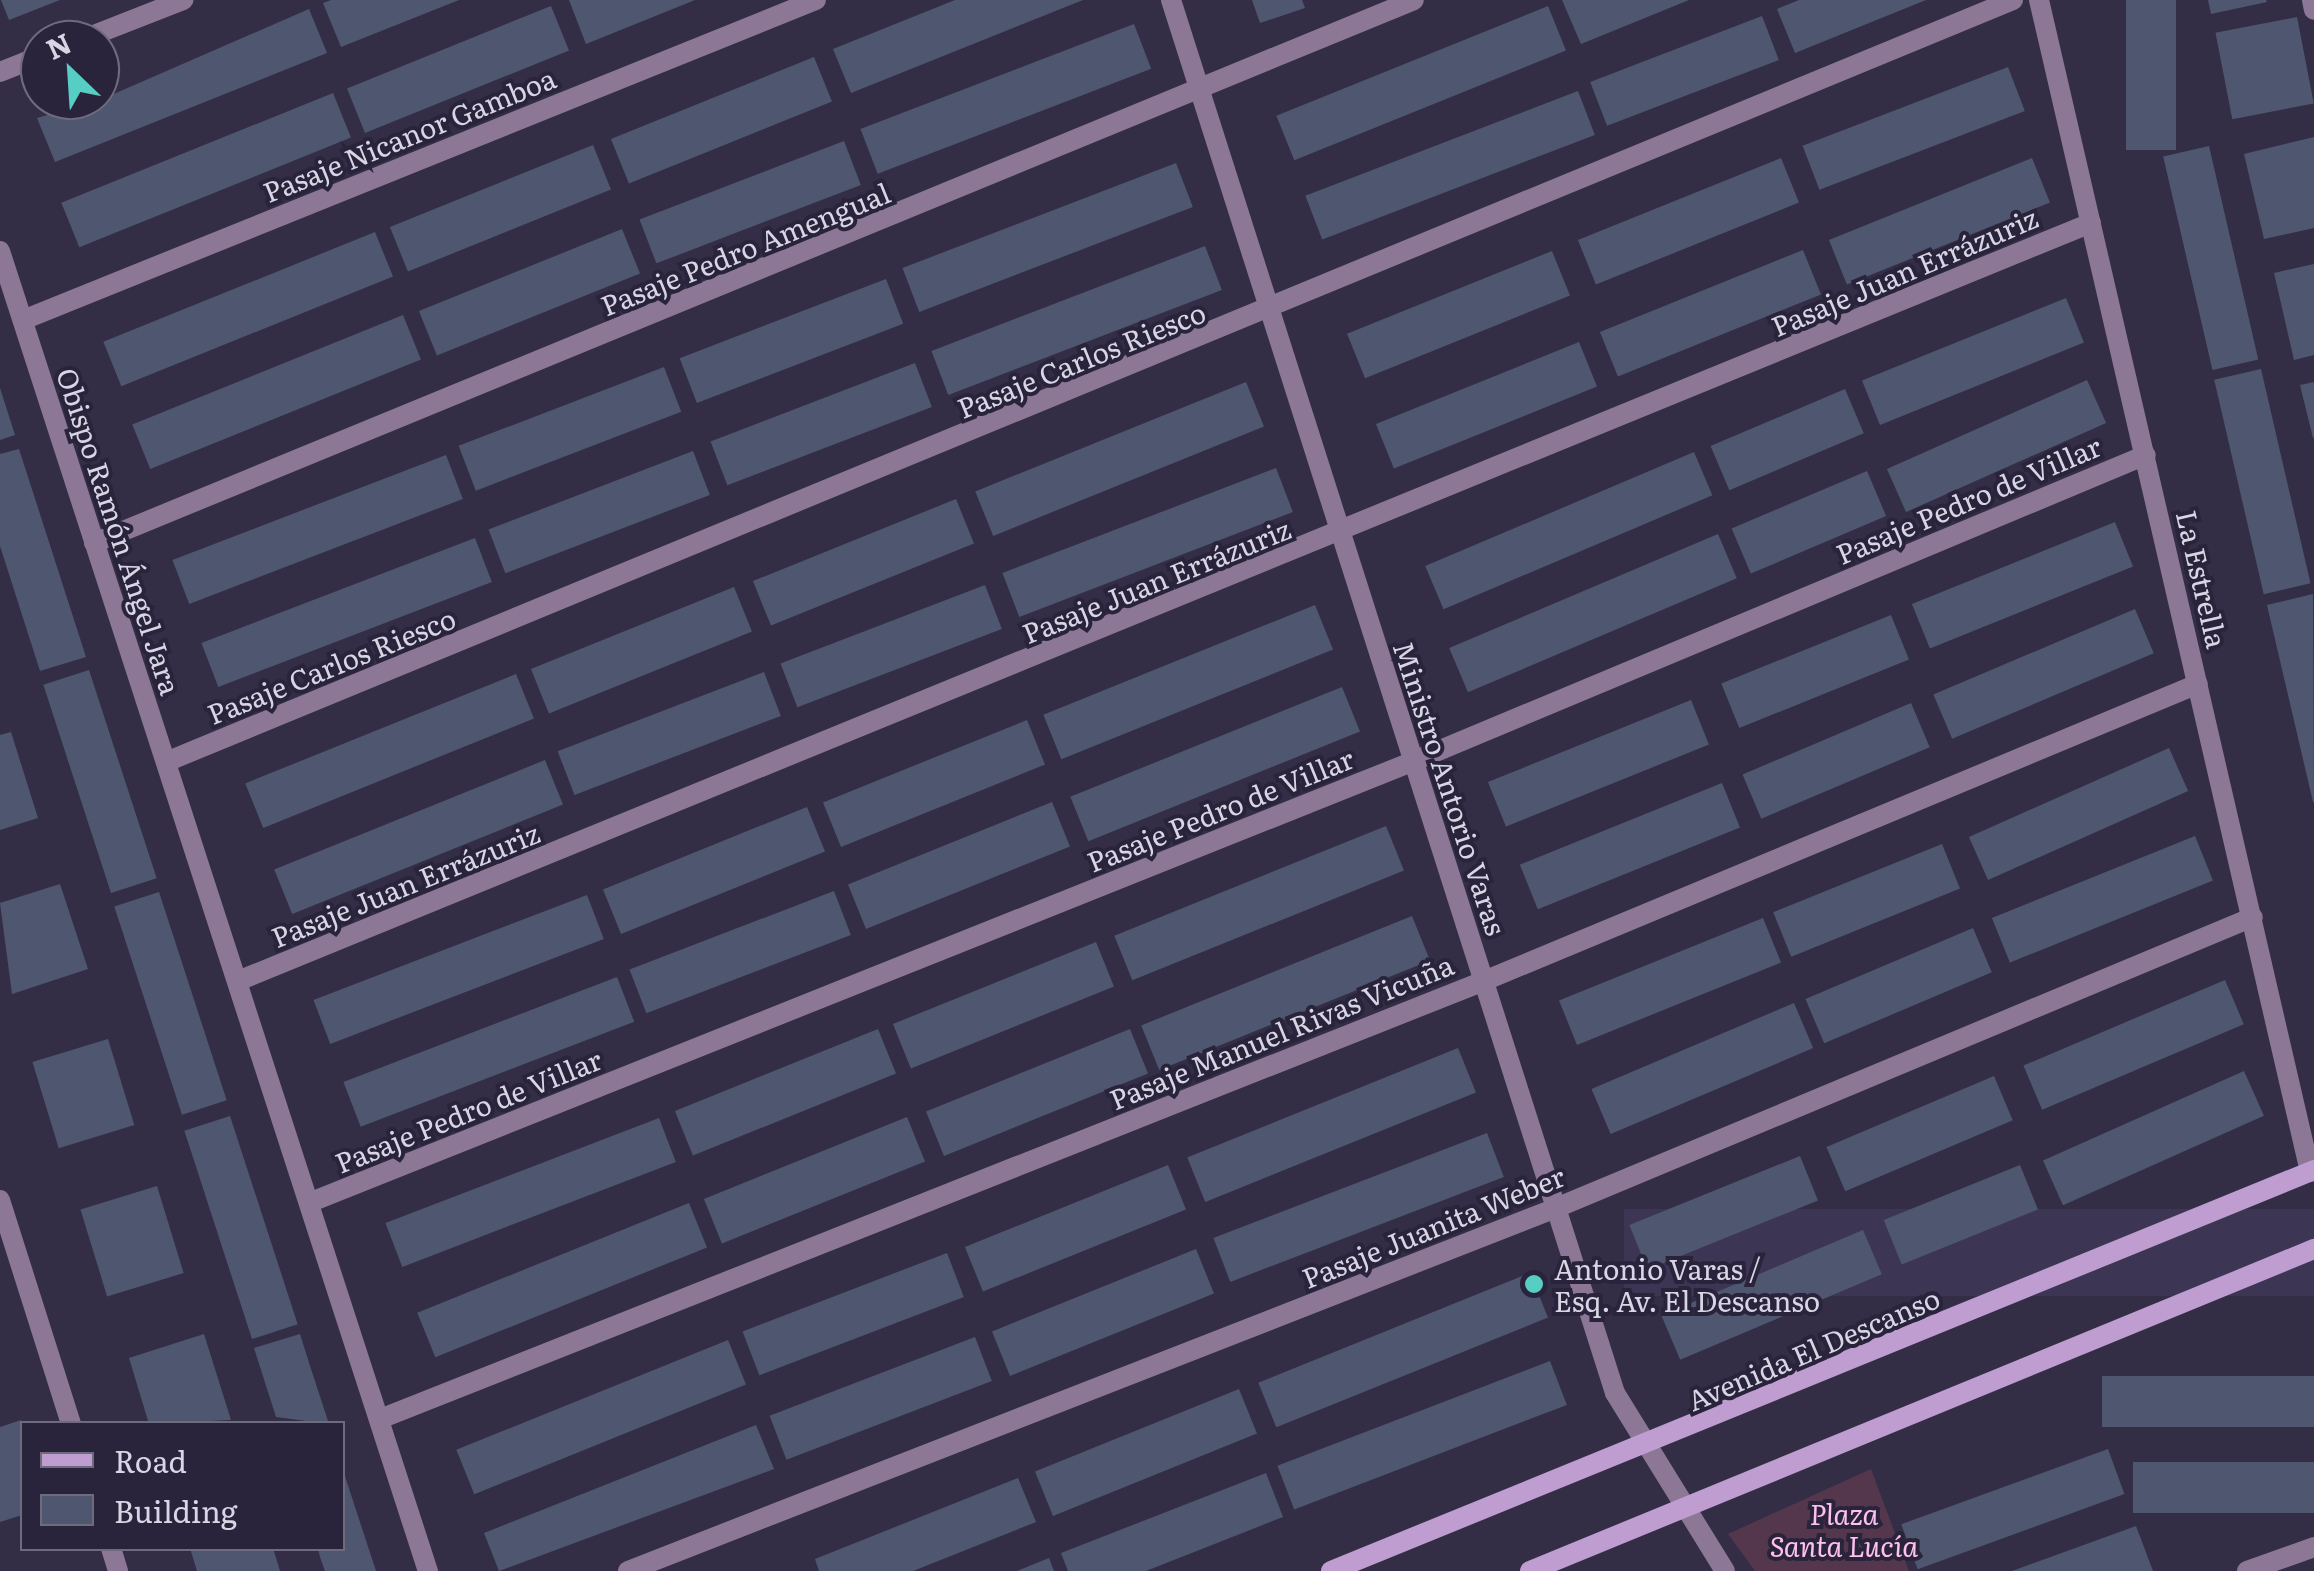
<!DOCTYPE html>
<meta charset="utf-8">
<style>
body{margin:0}
#map{position:relative;width:2314px;height:1571px;overflow:hidden;background:#332e46;font-family:Literata,serif}
div>[style]{position:absolute}
.built>*{inset:0;background:#3c3654;transform-origin:0 0}
.green>*{inset:0;background:#54374d}
.building>*{inset:0;background:#4f5770;transform-origin:0 0}
.street>*{height:20px;margin:-10px;padding:0 10px;transform-origin:10px;border-radius:10px;background:#8c7797}
.secondary>*{height:20px;margin:-10px;padding:0 10px;transform-origin:10px;border-radius:10px;background:#bf9dd0}
.dots>*{width:28px;height:28px;translate:-50% -50%;box-sizing:border-box;border:5px solid #29243b;border-radius:50%}
span{translate:-50% -50%;white-space:nowrap;text-align:center;line-height:1.15;-webkit-text-stroke:8px #29243b;paint-order:stroke}
.street-label{font-size:28px;color:#d8d6e5}
.poi-label{font-size:28px;color:#d8d6e5}
.left{translate:0 -50%;text-align:left}
.park-label{font-size:28px;color:#fec1ee;font-style:italic}
.legend{position:absolute;left:20px;top:1421px;width:325px;height:130px;box-sizing:border-box;background:#29243b;border:2px solid #6f6b7f;margin:0;padding:12px 18px;list-style:none;font-size:30px;color:#d8d6e5}
.legend li{display:flex;align-items:center;gap:20px;height:50px}
.legend b{width:50px;border:2px solid #6f6b7f}
.north{position:absolute;left:20px;top:20px;width:100px;height:100px;box-sizing:border-box;background:#29243b;border:2px solid #6f6b7f;border-radius:50%;rotate:335deg;font-size:28px;font-weight:700;line-height:40px;text-align:center;color:#d8d6e5}
.north::after{content:'';display:block;margin:auto;width:35px;height:45px;background:#56cec3;clip-path:polygon(50% 0,100% 100%,50% 72%,0 100%)}
</style>
<div id="map">
<div class="built">
<div style="left:2314px;top:1209px;width:87px;height:690px;rotate:90deg"></div>
</div>
<div class="green">
<div style="clip-path:polygon(1871px 1469px,1909px 1571px,1755px 1571px,1728px 1534px)"></div>
</div>
<div class="building">
<div style="clip-path:polygon(1px 0,60px 0,9px 20px)"></div>
<div style="clip-path:polygon(331px 0,459px 0,341px 47px,323px 3px)"></div>
<div style="clip-path:polygon(569px 0,695px 0,586px 44px)"></div>
<div style="clip-path:polygon(955px 0,1083px 0,851px 93px,833px 49px)"></div>
<div style="clip-path:polygon(1252px 0,1302px 0,1305px 8px,1260px 23px)"></div>
<div style="clip-path:polygon(1562px 0,1689px 0,1581px 44px)"></div>
<div style="clip-path:polygon(1799px 0,1926px 0,1795px 53px,1777px 9px)"></div>
<div style="left:2126px;top:0;width:50px;height:150px"></div>
<div style="clip-path:polygon(2208px 0,2266px 0,2267px 2px,2211px 14px)"></div>
<div style="left:551px;top:6px;width:48px;height:220px;rotate:68deg"></div>
<div style="left:1548px;top:6px;width:48px;height:293px;rotate:68deg"></div>
<div style="clip-path:polygon(309px 9px,327px 53px,55px 162px,37px 118px,100px 100px)"></div>
<div style="left:1762px;top:16px;width:47px;height:184px;rotate:69deg"></div>
<div style="left:2297px;top:17px;width:88px;height:83px;rotate:79deg"></div>
<div style="left:1134px;top:24px;width:48px;height:293px;rotate:69deg"></div>
<div style="left:814px;top:57px;width:48px;height:219px;rotate:68deg"></div>
<div style="left:2008px;top:67px;width:47px;height:220px;rotate:69deg"></div>
<div style="left:1578px;top:91px;width:47px;height:292px;rotate:69deg"></div>
<div style="left:333px;top:93px;width:48px;height:293px;rotate:68deg"></div>
<div style="clip-path:polygon(2314px 137px,2314px 228px,2264px 239px,2244px 154px)"></div>
<div style="left:844px;top:141px;width:47px;height:219px;rotate:69deg"></div>
<div style="left:593px;top:145px;width:48px;height:219px;rotate:68deg"></div>
<div style="left:2209px;top:146px;width:219px;height:47px;rotate:77deg"></div>
<div style="left:1781px;top:158px;width:48px;height:219px;rotate:68deg"></div>
<div style="left:2032px;top:158px;width:48px;height:219px;rotate:68deg"></div>
<div style="left:1176px;top:163px;width:47px;height:293px;rotate:69deg"></div>
<div style="left:622px;top:229px;width:48px;height:219px;rotate:68deg"></div>
<div style="left:375px;top:232px;width:48px;height:293px;rotate:68deg"></div>
<div style="left:1205px;top:246px;width:47px;height:293px;rotate:69deg"></div>
<div style="left:1803px;top:250px;width:48px;height:219px;rotate:68deg"></div>
<div style="left:1552px;top:251px;width:48px;height:221px;rotate:68deg"></div>
<div style="clip-path:polygon(2314px 264px,2314px 355px,2294px 360px,2274px 273px)"></div>
<div style="left:886px;top:279px;width:48px;height:221px;rotate:69deg"></div>
<div style="left:2066px;top:298px;width:48px;height:220px;rotate:68deg"></div>
<div style="left:403px;top:315px;width:48px;height:292px;rotate:68deg"></div>
<div style="left:1579px;top:342px;width:48px;height:219px;rotate:68deg"></div>
<div style="left:915px;top:363px;width:47px;height:219px;rotate:69deg"></div>
<div style="left:664px;top:367px;width:48px;height:220px;rotate:69deg"></div>
<div style="left:2261px;top:369px;width:220px;height:48px;rotate:77deg"></div>
<div style="left:2087px;top:380px;width:47px;height:219px;rotate:66deg"></div>
<div style="left:1246px;top:382px;width:48px;height:292px;rotate:68deg"></div>
<div style="clip-path:polygon(2314px 382px,2314px 438px,2313px 438px,2300px 385px)"></div>
<div style="clip-path:polygon(0 388px,15px 435px,0 440px)"></div>
<div style="left:1845px;top:389px;width:48px;height:146px;rotate:67deg"></div>
<div style="clip-path:polygon(19px 449px,86px 657px,40px 671px,0 546px,0 454px)"></div>
<div style="left:693px;top:451px;width:47px;height:219px;rotate:69deg"></div>
<div style="left:1694px;top:452px;width:47px;height:292px;rotate:67deg"></div>
<div style="left:446px;top:455px;width:47px;height:293px;rotate:69deg"></div>
<div style="left:1276px;top:468px;width:47px;height:293px;rotate:69deg"></div>
<div style="left:1867px;top:471px;width:49px;height:147px;rotate:67deg"></div>
<div style="left:956px;top:499px;width:48px;height:219px;rotate:68deg"></div>
<div style="left:2115px;top:522px;width:48px;height:219px;rotate:68deg"></div>
<div style="left:1718px;top:534px;width:48px;height:292px;rotate:67deg"></div>
<div style="left:475px;top:538px;width:47px;height:293px;rotate:69deg"></div>
<div style="left:985px;top:585px;width:47px;height:219px;rotate:69deg"></div>
<div style="left:734px;top:587px;width:48px;height:219px;rotate:68deg"></div>
<div style="clip-path:polygon(2313px 594px,2314px 802px,2313px 802px,2267px 605px)"></div>
<div style="left:1315px;top:605px;width:48px;height:293px;rotate:68deg"></div>
<div style="left:2135px;top:609px;width:48px;height:219px;rotate:67deg"></div>
<div style="left:1891px;top:615px;width:48px;height:183px;rotate:68deg"></div>
<div style="left:89px;top:670px;width:219px;height:48px;rotate:72deg"></div>
<div style="left:764px;top:672px;width:47px;height:221px;rotate:69deg"></div>
<div style="left:516px;top:674px;width:48px;height:292px;rotate:68deg"></div>
<div style="left:1342px;top:687px;width:48px;height:293px;rotate:68deg"></div>
<div style="left:1691px;top:700px;width:48px;height:219px;rotate:68deg"></div>
<div style="left:1911px;top:703px;width:48px;height:183px;rotate:67deg"></div>
<div style="left:1027px;top:720px;width:48px;height:220px;rotate:68deg"></div>
<div style="clip-path:polygon(11px 732px,38px 818px,0 830px,0 735px)"></div>
<div style="left:2169px;top:748px;width:47px;height:219px;rotate:66deg"></div>
<div style="left:545px;top:760px;width:48px;height:292px;rotate:68deg"></div>
<div style="left:1722px;top:783px;width:48px;height:218px;rotate:68deg"></div>
<div style="left:1052px;top:802px;width:48px;height:220px;rotate:68deg"></div>
<div style="left:807px;top:807px;width:48px;height:220px;rotate:68deg"></div>
<div style="left:1386px;top:826px;width:48px;height:293px;rotate:68deg"></div>
<div style="left:2195px;top:836px;width:48px;height:219px;rotate:68deg"></div>
<div style="left:1942px;top:844px;width:48px;height:182px;rotate:68deg"></div>
<div style="clip-path:polygon(60px 884px,88px 969px,12px 994px,0 903px)"></div>
<div style="left:834px;top:891px;width:47px;height:219px;rotate:69deg"></div>
<div style="left:159px;top:892px;width:219px;height:47px;rotate:72deg"></div>
<div style="left:587px;top:895px;width:47px;height:293px;rotate:69deg"></div>
<div style="left:1412px;top:916px;width:48px;height:292px;rotate:68deg"></div>
<div style="left:1763px;top:918px;width:48px;height:220px;rotate:68deg"></div>
<div style="left:1973px;top:928px;width:48px;height:182px;rotate:67deg"></div>
<div style="left:1096px;top:942px;width:48px;height:219px;rotate:68deg"></div>
<div style="left:617px;top:977px;width:48px;height:293px;rotate:69deg"></div>
<div style="left:2225px;top:980px;width:48px;height:219px;rotate:67deg"></div>
<div style="left:1794px;top:1003px;width:49px;height:220px;rotate:67deg"></div>
<div style="left:878px;top:1029px;width:48px;height:219px;rotate:68deg"></div>
<div style="left:1130px;top:1029px;width:48px;height:220px;rotate:68deg"></div>
<div style="left:108px;top:1039px;width:90px;height:79px;rotate:73deg"></div>
<div style="left:1458px;top:1048px;width:48px;height:292px;rotate:68deg"></div>
<div style="left:2244px;top:1071px;width:49px;height:220px;rotate:66deg"></div>
<div style="left:1994px;top:1076px;width:48px;height:182px;rotate:67deg"></div>
<div style="left:230px;top:1116px;width:219px;height:48px;rotate:72deg"></div>
<div style="left:907px;top:1117px;width:48px;height:219px;rotate:68deg"></div>
<div style="left:659px;top:1118px;width:47px;height:293px;rotate:69deg"></div>
<div style="left:1487px;top:1133px;width:47px;height:293px;rotate:69deg"></div>
<div style="left:1800px;top:1156px;width:48px;height:184px;rotate:68deg"></div>
<div style="left:1168px;top:1165px;width:48px;height:219px;rotate:68deg"></div>
<div style="left:2020px;top:1165px;width:48px;height:147px;rotate:68deg"></div>
<div style="left:157px;top:1186px;width:91px;height:80px;rotate:73deg"></div>
<div style="left:689px;top:1203px;width:48px;height:293px;rotate:68deg"></div>
<div style="left:1863px;top:1230px;width:48px;height:219px;rotate:67deg"></div>
<div style="left:1196px;top:1249px;width:48px;height:220px;rotate:68deg"></div>
<div style="left:947px;top:1253px;width:47px;height:219px;rotate:69deg"></div>
<div style="left:1530px;top:1273px;width:48px;height:293px;rotate:68deg"></div>
<div style="clip-path:polygon(204px 1334px,231px 1420px,149px 1424px,129px 1358px)"></div>
<div style="clip-path:polygon(300px 1334px,311px 1369px,329px 1424px,276px 1417px,254px 1348px)"></div>
<div style="left:975px;top:1337px;width:47px;height:220px;rotate:69deg"></div>
<div style="left:728px;top:1340px;width:48px;height:293px;rotate:68deg"></div>
<div style="left:1550px;top:1361px;width:47px;height:292px;rotate:69deg"></div>
<div style="left:2314px;top:1376px;width:51px;height:212px;rotate:90deg"></div>
<div style="left:1239px;top:1389px;width:48px;height:220px;rotate:68deg"></div>
<div style="clip-path:polygon(21px 1420px,22px 1515px,0 1522px,0 1427px)"></div>
<div style="clip-path:polygon(756px 1425px,774px 1469px,499px 1571px,484px 1533px)"></div>
<div style="left:2108px;top:1449px;width:48px;height:220px;rotate:70deg"></div>
<div style="left:2314px;top:1462px;width:51px;height:181px;rotate:90deg"></div>
<div style="clip-path:polygon(343px 1470px,355px 1507px,376px 1571px,325px 1571px,320px 1557px,318px 1548px,342px 1548px)"></div>
<div style="clip-path:polygon(1266px 1473px,1283px 1517px,1146px 1571px,1068px 1571px,1061px 1553px)"></div>
<div style="clip-path:polygon(1018px 1478px,1036px 1522px,913px 1571px,819px 1571px,815px 1559px)"></div>
<div style="clip-path:polygon(2136px 1526px,2153px 1571px,2012px 1571px)"></div>
<div style="clip-path:polygon(190px 1548px,273px 1548px,280px 1571px,197px 1571px)"></div>
<div style="clip-path:polygon(1049px 1558px,1054px 1571px,1017px 1571px)"></div>
</div>
<div class="street">
<div style="left:1171px;top:0;width:1462px;rotate:72.32deg"></div>
<div style="left:1615px;top:1393px;width:209px;rotate:58.3deg"></div>
<div style="left:2039px;top:0;width:1203px;rotate:76.98deg"></div>
<div style="left:2312px;top:0;width:10px;rotate:79deg"></div>
<div style="left:81px;top:40px;width:110px;rotate:-21.4deg"></div>
<div style="left:0;top:72px;width:43px;rotate:-21.8deg"></div>
<div style="left:0;top:251px;width:1388px;rotate:72.04deg"></div>
<div style="left:23px;top:320px;width:855px;rotate:-21.98deg"></div>
<div style="left:94px;top:543px;width:1427px;rotate:-22.36deg"></div>
<div style="left:166px;top:762px;width:1998px;rotate:-22.42deg"></div>
<div style="left:238px;top:981px;width:2002px;rotate:-22.25deg"></div>
<div style="left:0;top:1200px;width:235px;rotate:72.4deg"></div>
<div style="left:311px;top:1202px;width:1188px;rotate:-21.79deg"></div>
<div style="left:1414px;top:761px;width:793px;rotate:-22.69deg"></div>
<div style="left:380px;top:1419px;width:1188px;rotate:-21.64deg"></div>
<div style="left:1484px;top:981px;width:773px;rotate:-22.59deg"></div>
<div style="left:111px;top:1548px;width:24px;rotate:73deg"></div>
<div style="left:628px;top:1571px;width:996px;rotate:-21.36deg"></div>
<div style="left:1556px;top:1208px;width:755px;rotate:-22.66deg"></div>
<div style="left:2247px;top:1571px;width:71px;rotate:-19.7deg"></div>
</div>
<div class="secondary">
<div style="left:1331px;top:1571px;width:1062px;rotate:-22.19deg"></div>
<div style="left:1530px;top:1571px;width:848px;rotate:-22.33deg"></div>
</div>
<div class="dots">
<div style="left:1534px;top:1284px;background:#56cec3"></div>
</div>
<div class="street-label">
<span style="left:409px;top:134px;rotate:-22deg">Pasaje Nicanor Gamboa</span>
<span style="left:745px;top:248px;rotate:-22deg">Pasaje Pedro Amengual</span>
<span style="left:1904px;top:271px;rotate:-23deg">Pasaje Juan Errázuriz</span>
<span style="left:1081px;top:359px;rotate:-22deg">Pasaje Carlos Riesco</span>
<span style="left:1968px;top:499px;rotate:-23deg">Pasaje Pedro de Villar</span>
<span style="left:120px;top:531px;rotate:72deg">Obispo Ramón Ángel Jara</span>
<span style="left:2203px;top:579px;rotate:77deg">La Estrella</span>
<span style="left:1156px;top:580px;rotate:-22deg">Pasaje Juan Errázuriz</span>
<span style="left:331px;top:665px;rotate:-22deg">Pasaje Carlos Riesco</span>
<span style="left:1451px;top:788px;rotate:72deg">Ministro Antorio Varas</span>
<span style="left:1220px;top:809px;rotate:-22deg">Pasaje Pedro de Villar</span>
<span style="left:405px;top:884px;rotate:-22deg">Pasaje Juan Errázuriz</span>
<span style="left:1281px;top:1031px;rotate:-22deg">Pasaje Manuel Rivas Vicuña</span>
<span style="left:468px;top:1110px;rotate:-22deg">Pasaje Pedro de Villar</span>
<span style="left:1433px;top:1226px;rotate:-22deg">Pasaje Juanita Weber</span>
<span style="left:1813px;top:1348px;rotate:-23deg">Avenida El Descanso</span>
</div>
<div class="poi-label">
<span class="left" style="left:1554px;top:1284px">Antonio Varas /<br>Esq. Av. El Descanso</span>
</div>
<div class="park-label">
<span style="left:1844px;top:1529px">Plaza<br>Santa Lucía</span>
</div>
<ul class="legend">
<li><b style="height:12px;background:#bf9dd0"></b>Road</li>
<li><b style="height:28px;background:#4f5770"></b>Building</li>
</ul>
<div class="north">N</div>
</div>
